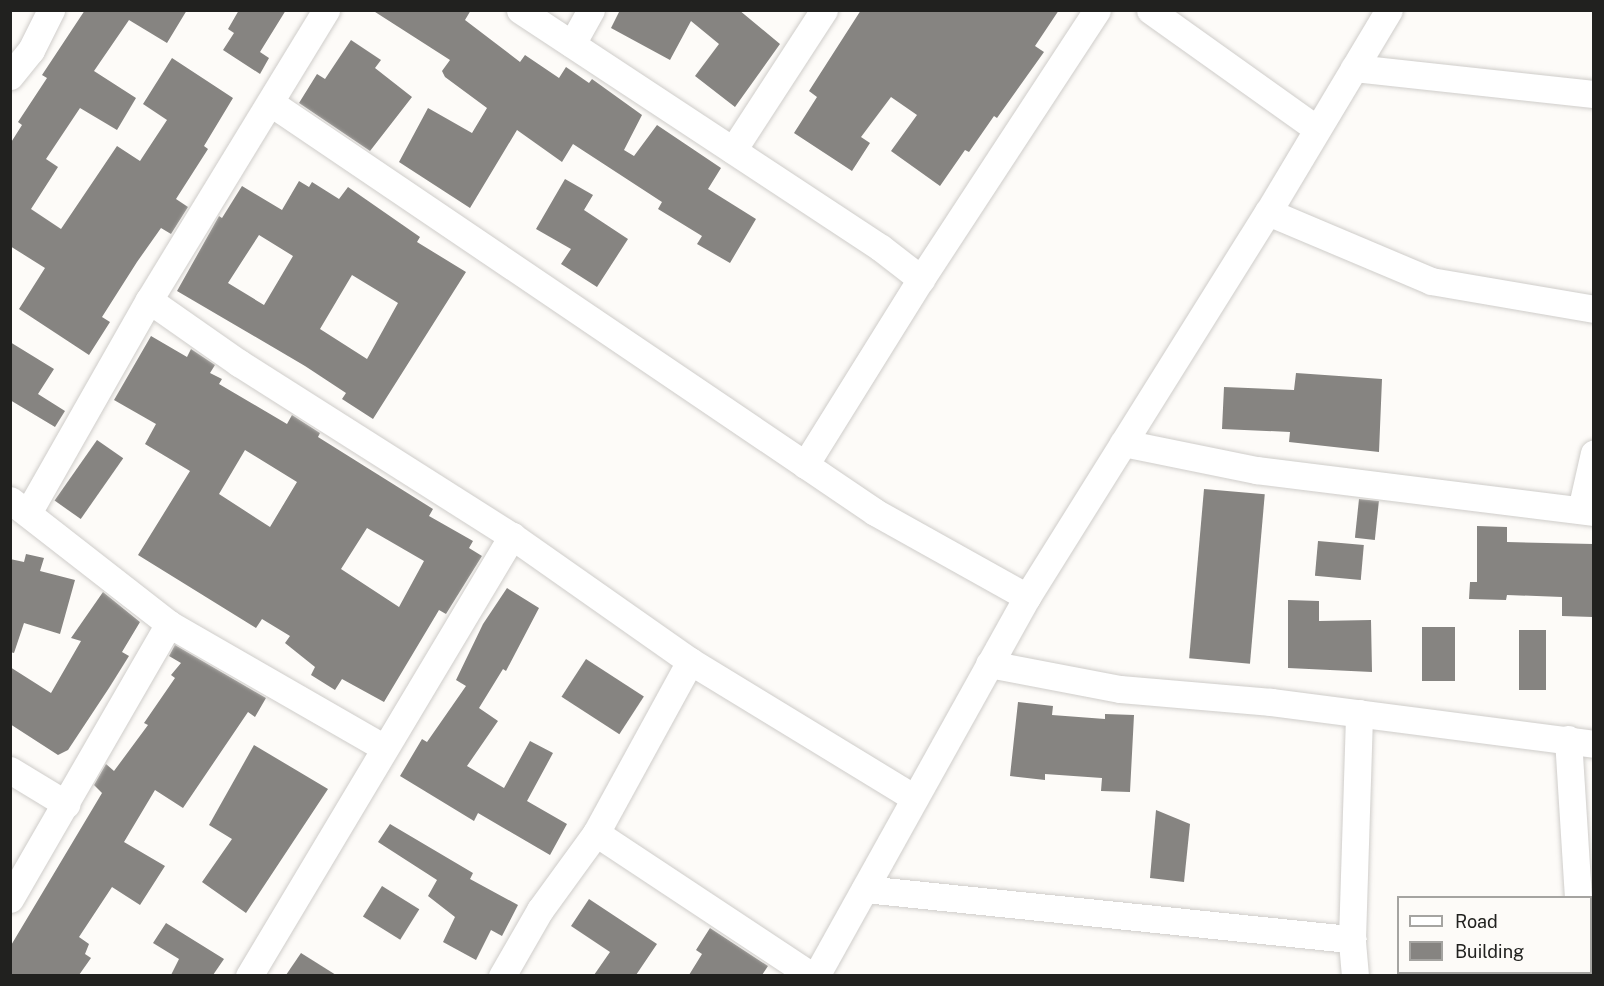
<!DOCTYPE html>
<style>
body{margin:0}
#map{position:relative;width:1604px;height:986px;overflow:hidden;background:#fdfbf8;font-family:"Public Sans",sans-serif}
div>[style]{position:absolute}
.building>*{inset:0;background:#868481;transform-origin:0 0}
.roads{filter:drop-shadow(0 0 2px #cfcdca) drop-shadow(0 0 2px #cfcdca)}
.minor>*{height:27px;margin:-13.5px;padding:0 13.5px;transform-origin:13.5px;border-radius:13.5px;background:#fff}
span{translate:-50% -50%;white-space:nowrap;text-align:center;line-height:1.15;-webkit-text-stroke:4.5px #fdfbf8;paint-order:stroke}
.frame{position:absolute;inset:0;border:12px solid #21211f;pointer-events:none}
.legend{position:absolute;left:1397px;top:896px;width:195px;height:78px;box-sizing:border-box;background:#fdfbf8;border:2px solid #a5a4a1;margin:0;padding:8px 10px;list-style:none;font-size:18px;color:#21211f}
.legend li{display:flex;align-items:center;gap:12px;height:30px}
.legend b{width:30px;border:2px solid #a5a4a1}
</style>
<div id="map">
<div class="building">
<div style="clip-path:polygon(85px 10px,187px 10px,167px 43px,129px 20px,94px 71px,136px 98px,117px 130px,80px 108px,46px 159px,58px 167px,31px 209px,61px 229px,117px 146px,140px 161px,167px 120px,143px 104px,172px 58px,233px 98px,204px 146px,208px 149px,176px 199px,188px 207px,171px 234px,161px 228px,137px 262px,102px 317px,110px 322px,89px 355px,19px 309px,45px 268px,10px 246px,10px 144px,22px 125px,18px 122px,47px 78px,42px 75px)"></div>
<div style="clip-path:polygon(239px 10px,286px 10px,260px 52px,269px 58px,260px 74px,223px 50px,234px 33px,228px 29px)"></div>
<div style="clip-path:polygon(372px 10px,471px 10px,465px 20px,520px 62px,525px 55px,559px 78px,566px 67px,589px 83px,592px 79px,642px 115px,624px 150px,634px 156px,657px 125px,721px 168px,708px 189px,756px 219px,730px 263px,697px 244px,702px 236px,658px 209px,662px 202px,573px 144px,562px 162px,517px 130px,470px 208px,399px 162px,428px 108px,472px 133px,487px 108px,445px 77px,442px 71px,450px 60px)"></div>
<div style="clip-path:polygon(620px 10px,739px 10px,780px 44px,735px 107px,695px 76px,719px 44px,691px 21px,670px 60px,611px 28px)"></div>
<div style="clip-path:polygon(861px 10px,1059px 10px,1035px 46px,1044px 52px,997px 118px,994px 116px,969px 152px,965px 150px,940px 186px,891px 151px,917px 115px,891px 97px,861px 137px,870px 143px,852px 171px,794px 133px,817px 97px,809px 91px)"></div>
<div style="clip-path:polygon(351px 40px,381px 60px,375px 68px,412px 97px,370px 151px,299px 103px,317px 74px,325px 79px)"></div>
<div style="clip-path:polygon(565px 179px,593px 195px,584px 210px,628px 239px,597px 287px,561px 264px,571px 249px,536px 229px)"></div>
<div style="clip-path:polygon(evenodd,299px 181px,309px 187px,312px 182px,339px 199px,348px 187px,420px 237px,417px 242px,466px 272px,373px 419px,342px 399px,346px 393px,305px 366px,177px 291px,219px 216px,222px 218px,242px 186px,282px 210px,299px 181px,259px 235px,293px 256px,264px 305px,228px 283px,259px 235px,299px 181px,352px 275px,398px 303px,367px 359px,320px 329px,352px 275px)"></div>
<div style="clip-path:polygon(evenodd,151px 336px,187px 357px,191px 349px,215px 365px,210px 373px,222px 379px,219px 384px,287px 424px,292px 415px,320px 433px,318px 437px,433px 509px,429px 516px,473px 541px,469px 548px,482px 556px,446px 614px,439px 610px,384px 702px,342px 679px,335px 690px,311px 675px,315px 667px,285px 643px,290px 636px,262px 619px,256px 628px,138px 555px,190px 471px,145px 444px,156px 424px,114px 400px,151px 336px,245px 450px,297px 482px,270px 527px,219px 494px,245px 450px,151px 336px,367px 528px,424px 561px,399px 607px,341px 569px,367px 528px)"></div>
<div style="clip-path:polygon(10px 342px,54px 369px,38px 394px,65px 411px,55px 427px,10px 400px)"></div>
<div style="clip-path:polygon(1296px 373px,1382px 379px,1379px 452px,1289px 442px,1290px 432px,1222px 429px,1224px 387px,1294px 390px)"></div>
<div style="left:97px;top:440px;width:32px;height:74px;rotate:35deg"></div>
<div style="left:1204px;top:489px;width:61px;height:170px;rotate:5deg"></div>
<div style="left:1359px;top:499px;width:20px;height:39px;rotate:6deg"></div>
<div style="clip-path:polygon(1477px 526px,1507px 527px,1507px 542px,1593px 544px,1593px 617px,1562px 616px,1562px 597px,1507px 595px,1506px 600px,1469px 599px,1470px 582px,1477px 582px)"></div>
<div style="left:1318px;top:541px;width:46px;height:35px;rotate:5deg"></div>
<div style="clip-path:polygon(26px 554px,44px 558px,40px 571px,75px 580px,60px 634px,24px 623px,14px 653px,10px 652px,10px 559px,24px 562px)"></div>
<div style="clip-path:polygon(507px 588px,539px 608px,506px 671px,503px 669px,479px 708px,498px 721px,467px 766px,504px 788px,530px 741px,553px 753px,527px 801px,567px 824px,550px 855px,478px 813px,474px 821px,400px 776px,422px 739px,427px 742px,466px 686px,456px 680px,483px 624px)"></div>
<div style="clip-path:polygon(103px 592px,140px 622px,122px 652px,129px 656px,109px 688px,68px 750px,58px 755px,10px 724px,10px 667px,51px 693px,81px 641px,71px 638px)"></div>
<div style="clip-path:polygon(1288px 600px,1319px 601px,1319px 621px,1371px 620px,1372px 672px,1288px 668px)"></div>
<div style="left:1422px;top:627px;width:33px;height:54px"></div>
<div style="left:1519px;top:630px;width:27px;height:60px"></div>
<div style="clip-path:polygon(175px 645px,266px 698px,255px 717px,248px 712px,183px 808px,155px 790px,124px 842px,165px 866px,140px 905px,112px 887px,79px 937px,89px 944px,85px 954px,91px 958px,79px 975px,10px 975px,10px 947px,102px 793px,94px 785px,106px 764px,114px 771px,148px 725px,144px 723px,175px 678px,171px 675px,181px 663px,169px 656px)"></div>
<div style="left:586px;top:659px;width:69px;height:45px;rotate:33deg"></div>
<div style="clip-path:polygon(1018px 702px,1053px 706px,1052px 715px,1105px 719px,1105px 714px,1134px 715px,1130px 792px,1101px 791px,1102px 778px,1045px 774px,1045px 780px,1010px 776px)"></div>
<div style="clip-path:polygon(254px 745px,328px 789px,246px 913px,202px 882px,232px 839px,209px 825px)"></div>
<div style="clip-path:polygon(1156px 810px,1190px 824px,1184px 882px,1150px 878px)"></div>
<div style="clip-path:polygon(390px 824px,473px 873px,470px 879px,518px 905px,502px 936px,491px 930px,476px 960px,443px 942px,455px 917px,428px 896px,437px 880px,378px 842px)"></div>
<div style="left:382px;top:886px;width:44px;height:36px;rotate:32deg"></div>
<div style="clip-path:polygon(589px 899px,657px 944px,636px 975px,594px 975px,610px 952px,571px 926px)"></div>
<div style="clip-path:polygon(166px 923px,224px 959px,213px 975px,171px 975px,179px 959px,153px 943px)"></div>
<div style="clip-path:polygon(710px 928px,768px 966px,762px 975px,689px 975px,702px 954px,696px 950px)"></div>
<div style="clip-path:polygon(301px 953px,336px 975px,286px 975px)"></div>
</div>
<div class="roads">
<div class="minor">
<div style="left:520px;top:10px;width:432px;rotate:33.4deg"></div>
<div style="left:881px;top:248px;width:51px;rotate:37.8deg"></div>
<div style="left:1150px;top:10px;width:205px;rotate:35.5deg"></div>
<div style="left:572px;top:44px;width:39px;rotate:-61deg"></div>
<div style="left:1354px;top:68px;width:241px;rotate:6.2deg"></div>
<div style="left:10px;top:76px;width:33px;rotate:-51deg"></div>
<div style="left:31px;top:50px;width:45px;rotate:-63.4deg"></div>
<div style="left:271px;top:103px;width:729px;rotate:34.1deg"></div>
<div style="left:875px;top:512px;width:174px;rotate:29.2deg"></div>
<div style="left:733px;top:150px;width:167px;rotate:-57deg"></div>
<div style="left:1268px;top:212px;width:177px;rotate:22.9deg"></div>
<div style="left:1431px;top:281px;width:165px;rotate:9.7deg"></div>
<div style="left:149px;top:300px;width:110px;rotate:35deg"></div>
<div style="left:239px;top:363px;width:323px;rotate:32.4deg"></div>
<div style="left:512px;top:536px;width:218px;rotate:35.1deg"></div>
<div style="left:690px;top:661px;width:261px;rotate:31.4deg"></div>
<div style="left:1123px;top:443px;width:136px;rotate:11.5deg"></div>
<div style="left:1256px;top:470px;width:341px;rotate:7.1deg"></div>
<div style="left:805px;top:465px;width:219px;rotate:-58.1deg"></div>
<div style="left:921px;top:279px;width:321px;rotate:-56.8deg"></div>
<div style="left:10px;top:500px;width:202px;rotate:37.9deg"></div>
<div style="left:169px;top:624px;width:247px;rotate:29.9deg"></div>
<div style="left:1581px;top:510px;width:58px;rotate:-77.2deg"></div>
<div style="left:29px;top:511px;width:243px;rotate:-60.4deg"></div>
<div style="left:149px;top:300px;width:340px;rotate:-58.6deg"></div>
<div style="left:989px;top:664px;width:133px;rotate:10.8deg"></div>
<div style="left:1120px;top:689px;width:152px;rotate:4.9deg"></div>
<div style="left:1271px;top:702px;width:326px;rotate:7.4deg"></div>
<div style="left:1568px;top:739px;width:159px;rotate:86.4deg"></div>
<div style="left:10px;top:770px;width:66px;rotate:31.3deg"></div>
<div style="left:596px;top:833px;width:259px;rotate:33.5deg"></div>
<div style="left:865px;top:889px;width:490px;rotate:5.9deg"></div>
<div style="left:10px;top:899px;width:318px;rotate:-60deg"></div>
<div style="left:1583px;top:972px;width:4px;rotate:76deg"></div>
<div style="left:249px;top:976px;width:513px;rotate:-59.13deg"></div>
<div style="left:502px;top:976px;width:76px;rotate:-60.1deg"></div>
<div style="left:540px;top:910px;width:95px;rotate:-54deg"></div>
<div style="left:596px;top:833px;width:196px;rotate:-61.3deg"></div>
<div style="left:816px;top:976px;width:434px;rotate:-60.9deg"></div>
<div style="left:1027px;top:597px;width:454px;rotate:-58deg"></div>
<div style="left:1268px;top:212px;width:235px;rotate:-59.1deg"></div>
<div style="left:1355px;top:976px;width:37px;rotate:-95deg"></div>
<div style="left:1352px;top:939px;width:226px;rotate:-88.2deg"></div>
</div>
</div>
<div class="frame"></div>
<ul class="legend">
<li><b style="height:8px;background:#fff"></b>Road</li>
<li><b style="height:16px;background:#868481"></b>Building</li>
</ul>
</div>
